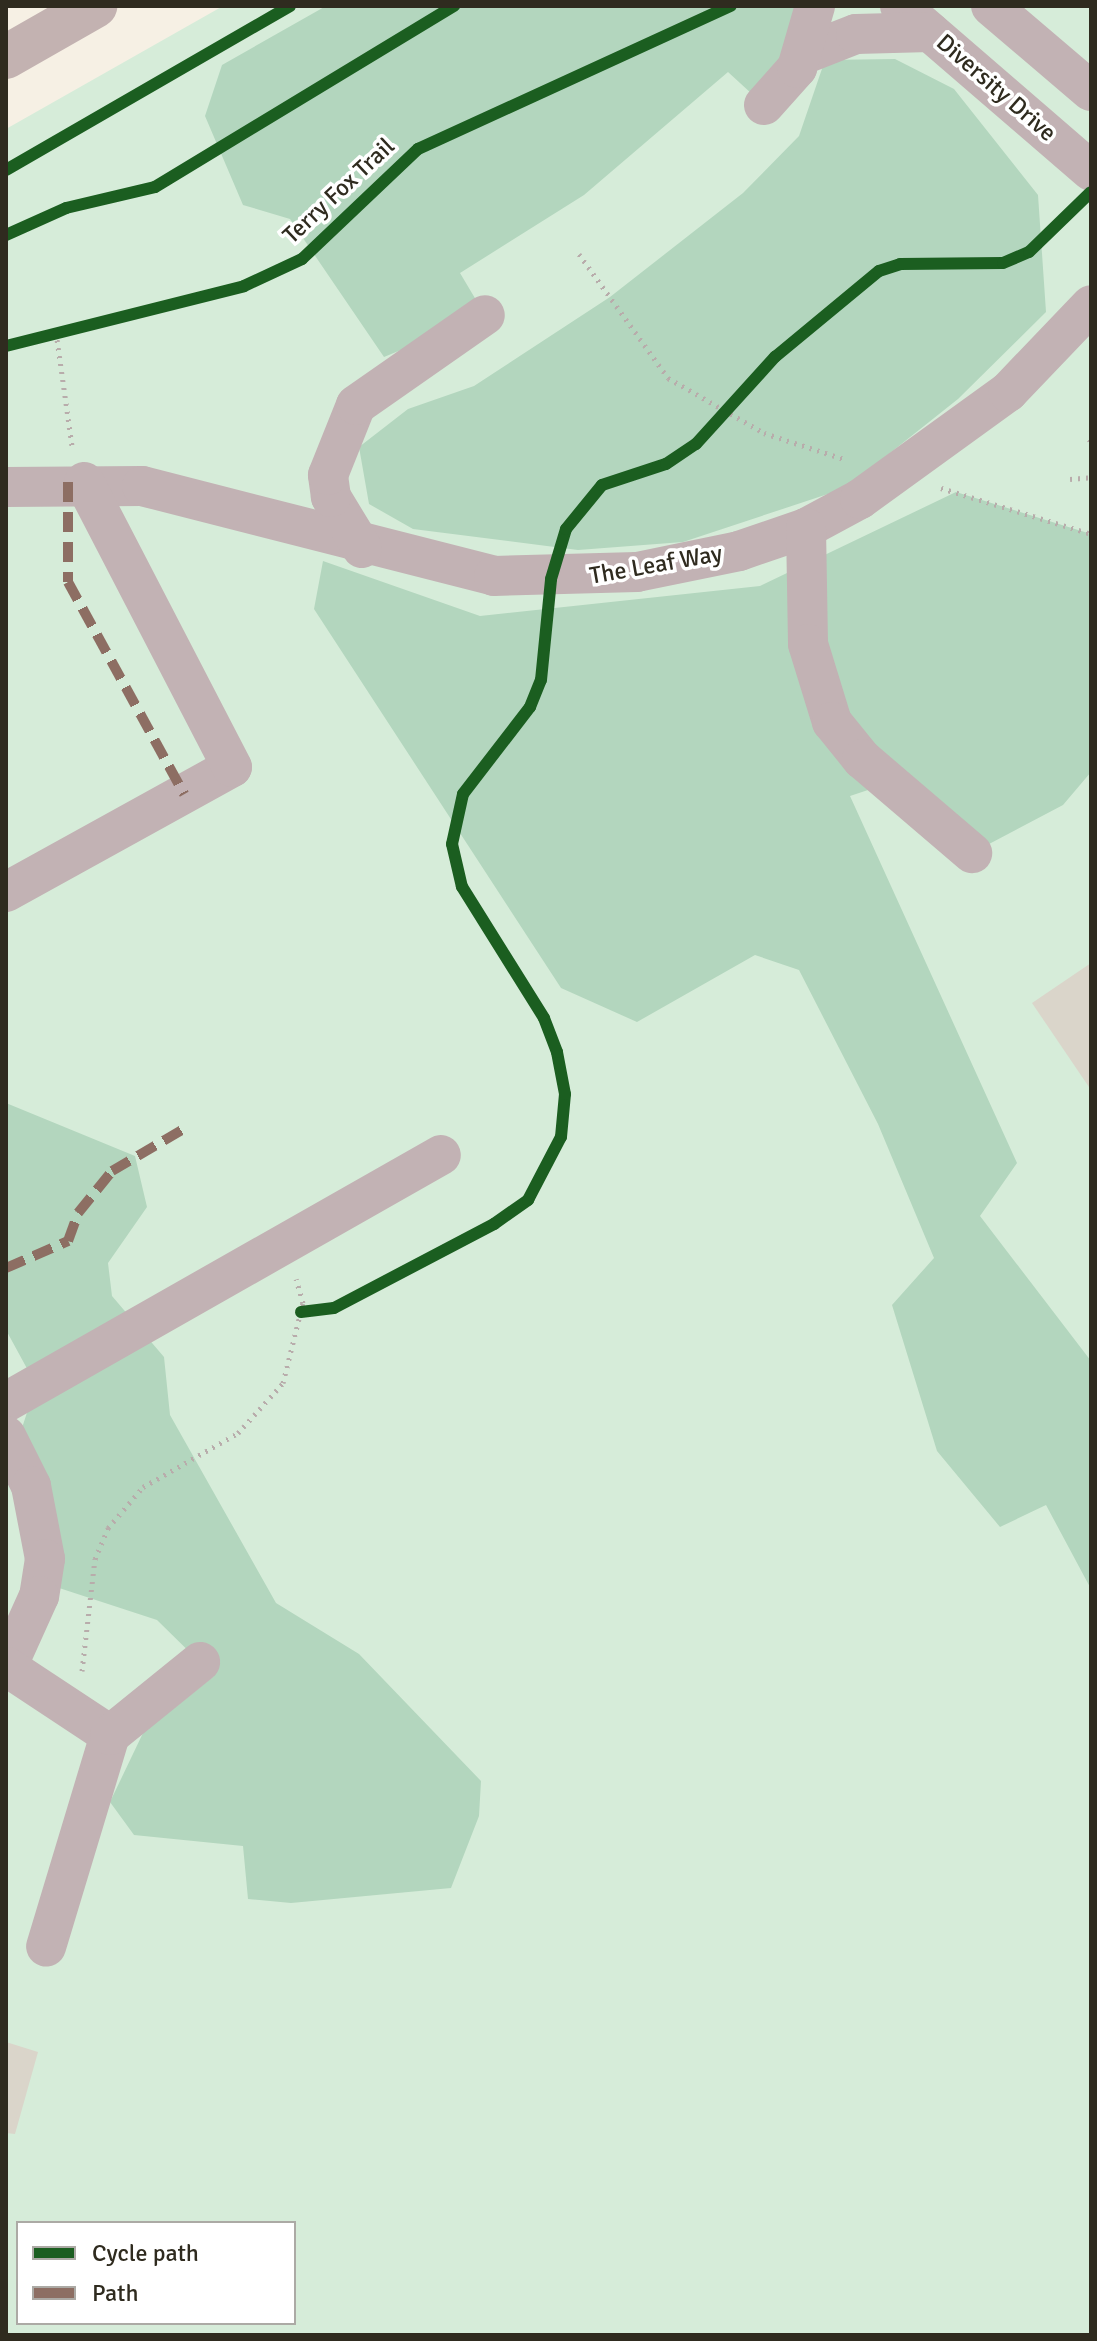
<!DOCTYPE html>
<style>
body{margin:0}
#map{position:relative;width:1097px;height:2341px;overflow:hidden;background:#f6f0e4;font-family:Signika,sans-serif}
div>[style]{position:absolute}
.green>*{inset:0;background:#d6ecd9}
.forest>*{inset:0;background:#b3d6be}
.building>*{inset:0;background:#dad5ca}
.path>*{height:5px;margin-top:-2.5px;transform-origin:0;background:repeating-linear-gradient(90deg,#b8acab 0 2px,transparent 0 8px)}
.minor>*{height:40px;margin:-20px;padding:0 20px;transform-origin:20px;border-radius:20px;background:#c2b2b4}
.major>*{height:44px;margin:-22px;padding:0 22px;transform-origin:22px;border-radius:22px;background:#c3b2b1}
.quiet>*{height:10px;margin-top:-5px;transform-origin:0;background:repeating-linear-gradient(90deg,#8d6e63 0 20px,transparent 0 30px)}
.cycleway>*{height:12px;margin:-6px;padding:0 6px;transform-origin:6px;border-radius:6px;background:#1b5e20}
span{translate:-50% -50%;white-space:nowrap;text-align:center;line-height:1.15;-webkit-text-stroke:7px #fff;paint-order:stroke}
.street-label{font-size:24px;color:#2f2b1f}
.frame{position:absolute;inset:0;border:8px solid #2f2b1f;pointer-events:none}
.legend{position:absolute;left:16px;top:2221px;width:280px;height:104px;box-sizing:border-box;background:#fff;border:2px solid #acaaa5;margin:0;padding:10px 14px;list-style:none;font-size:24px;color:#2f2b1f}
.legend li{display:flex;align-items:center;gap:16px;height:40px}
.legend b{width:40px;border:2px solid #acaaa5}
</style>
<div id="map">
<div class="green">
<div style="clip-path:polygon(evenodd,223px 6px,1091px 6px,1091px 2335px,6px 2335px,6px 129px,223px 6px,18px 2223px,294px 2223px,294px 2323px,18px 2323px,18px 2223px)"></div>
</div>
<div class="forest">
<div style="clip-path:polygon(326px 6px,815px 6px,764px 105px,728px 72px,584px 195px,460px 273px,485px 315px,384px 357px,290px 219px,243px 205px,205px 116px,222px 65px)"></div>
<div style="clip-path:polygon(895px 59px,954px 89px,1038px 195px,1046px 312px,958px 399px,846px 488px,683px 542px,578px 550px,413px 529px,369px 504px,359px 447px,408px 409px,474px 386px,610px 297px,743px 193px,799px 136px,825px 60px)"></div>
<div style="clip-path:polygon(956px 492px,1091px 534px,1091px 772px,1063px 805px,972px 853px,889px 783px,850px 796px,1017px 1163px,980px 1216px,1091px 1361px,1091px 1589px,1046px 1505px,1000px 1527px,937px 1451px,892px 1305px,934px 1258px,878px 1124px,799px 970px,755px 955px,637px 1022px,561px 988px,314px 609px,323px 561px,480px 616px,760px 586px)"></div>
<div style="clip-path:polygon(6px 1103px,135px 1156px,147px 1207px,108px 1263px,112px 1296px,164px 1357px,170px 1415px,276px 1603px,359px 1654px,481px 1781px,479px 1816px,451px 1888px,291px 1903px,248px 1899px,243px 1846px,134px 1835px,110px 1802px,143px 1733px,214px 1676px,157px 1620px,53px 1586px,20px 1434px,36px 1385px,6px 1330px)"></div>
</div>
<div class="building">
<div style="clip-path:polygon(1091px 963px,1091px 1090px,1032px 1003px)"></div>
<div style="clip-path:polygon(6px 2042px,38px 2052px,15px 2134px,6px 2133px)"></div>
</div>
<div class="path">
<div style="left:579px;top:254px;width:153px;rotate:54.3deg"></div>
<div style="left:668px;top:378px;width:111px;rotate:29.8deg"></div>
<div style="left:764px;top:433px;width:87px;rotate:18deg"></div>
<div style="left:56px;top:332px;width:115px;rotate:82deg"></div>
<div style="left:1089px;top:439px;width:4px;rotate:56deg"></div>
<div style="left:1070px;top:479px;width:21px;rotate:-5deg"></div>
<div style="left:941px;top:488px;width:157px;rotate:17deg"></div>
<div style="left:82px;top:1671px;width:113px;rotate:-83.4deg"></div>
<div style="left:95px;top:1559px;width:34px;rotate:-67deg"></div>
<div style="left:108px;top:1528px;width:54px;rotate:-49.5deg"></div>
<div style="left:143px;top:1487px;width:109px;rotate:-29.6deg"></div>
<div style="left:238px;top:1433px;width:67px;rotate:-48deg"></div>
<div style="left:283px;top:1383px;width:82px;rotate:-76deg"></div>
<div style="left:303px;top:1303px;width:25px;rotate:-106deg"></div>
</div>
<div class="minor">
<div style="left:900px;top:6px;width:252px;rotate:40.8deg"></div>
<div style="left:991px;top:6px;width:131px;rotate:40.4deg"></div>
<div style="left:802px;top:55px;width:58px;rotate:-21.3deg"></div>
<div style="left:856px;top:34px;width:74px;rotate:-1.5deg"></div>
<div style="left:764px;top:105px;width:50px;rotate:-48.3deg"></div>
<div style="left:797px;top:68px;width:65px;rotate:-73.8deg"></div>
<div style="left:6px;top:487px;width:136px;rotate:-0.4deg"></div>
<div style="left:142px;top:486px;width:363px;rotate:14.3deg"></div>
<div style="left:494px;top:576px;width:143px;rotate:-1.6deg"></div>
<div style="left:637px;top:572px;width:104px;rotate:-11.6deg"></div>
<div style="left:739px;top:551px;width:71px;rotate:-18.9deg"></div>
<div style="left:806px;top:528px;width:61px;rotate:-28.2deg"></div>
<div style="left:860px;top:499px;width:183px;rotate:-35.9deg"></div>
<div style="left:1008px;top:392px;width:120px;rotate:-46.3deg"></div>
<div style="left:806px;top:528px;width:116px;rotate:89deg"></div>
<div style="left:808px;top:644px;width:82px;rotate:72.9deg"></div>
<div style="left:832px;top:722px;width:48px;rotate:51deg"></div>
<div style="left:862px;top:759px;width:145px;rotate:40.5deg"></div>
<div style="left:362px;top:548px;width:60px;rotate:-121.3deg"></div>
<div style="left:331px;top:497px;width:22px;rotate:-98deg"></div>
<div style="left:328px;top:475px;width:75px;rotate:-68.2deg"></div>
<div style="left:356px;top:405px;width:157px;rotate:-34.9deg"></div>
<div style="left:6px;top:892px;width:258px;rotate:-28.9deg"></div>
<div style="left:232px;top:767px;width:321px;rotate:-117.4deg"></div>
<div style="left:6px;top:1402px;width:500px;rotate:-29.59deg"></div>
<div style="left:6px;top:1436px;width:56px;rotate:63.4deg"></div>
<div style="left:31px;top:1486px;width:74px;rotate:79.1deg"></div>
<div style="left:45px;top:1559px;width:37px;rotate:99deg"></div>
<div style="left:39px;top:1596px;width:80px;rotate:114.3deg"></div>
<div style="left:7px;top:1667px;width:123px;rotate:33.4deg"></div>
<div style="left:110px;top:1735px;width:221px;rotate:106.8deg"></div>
<div style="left:110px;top:1735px;width:116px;rotate:-39deg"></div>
</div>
<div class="major">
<div style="left:6px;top:57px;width:103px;rotate:-29.8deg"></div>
</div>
<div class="quiet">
<div style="left:68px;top:482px;width:100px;rotate:90deg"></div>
<div style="left:68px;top:582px;width:242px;rotate:61.3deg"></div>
<div style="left:6px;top:1268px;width:68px;rotate:-23.5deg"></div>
<div style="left:68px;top:1241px;width:30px;rotate:-70deg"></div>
<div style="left:78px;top:1213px;width:54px;rotate:-51deg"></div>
<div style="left:112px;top:1171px;width:81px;rotate:-30.4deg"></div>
</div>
<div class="cycleway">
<div style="left:6px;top:170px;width:328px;rotate:-30deg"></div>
<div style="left:6px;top:235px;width:66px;rotate:-24.2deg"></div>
<div style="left:66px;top:208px;width:91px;rotate:-13.3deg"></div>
<div style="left:155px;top:187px;width:350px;rotate:-31.2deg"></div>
<div style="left:6px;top:346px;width:245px;rotate:-14.1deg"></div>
<div style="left:244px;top:286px;width:64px;rotate:-25deg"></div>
<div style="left:302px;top:259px;width:160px;rotate:-43.5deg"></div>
<div style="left:418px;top:149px;width:344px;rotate:-24.6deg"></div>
<div style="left:301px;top:1312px;width:33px;rotate:-7deg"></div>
<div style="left:334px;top:1308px;width:181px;rotate:-27.7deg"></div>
<div style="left:494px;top:1224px;width:42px;rotate:-35.2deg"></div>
<div style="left:528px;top:1200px;width:71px;rotate:-62.4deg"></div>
<div style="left:561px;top:1137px;width:43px;rotate:-84.7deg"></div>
<div style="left:565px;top:1094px;width:43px;rotate:-100.8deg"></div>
<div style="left:557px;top:1052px;width:36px;rotate:-111deg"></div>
<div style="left:544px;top:1018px;width:155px;rotate:-122deg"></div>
<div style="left:462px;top:887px;width:44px;rotate:-103.1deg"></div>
<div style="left:452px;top:844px;width:51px;rotate:-77.6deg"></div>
<div style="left:463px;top:794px;width:110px;rotate:-52.4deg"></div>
<div style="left:530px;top:707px;width:29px;rotate:-68deg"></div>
<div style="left:541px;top:680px;width:101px;rotate:-84.3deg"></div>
<div style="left:551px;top:579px;width:52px;rotate:-73.3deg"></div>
<div style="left:566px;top:529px;width:57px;rotate:-50.7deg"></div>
<div style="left:602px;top:485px;width:67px;rotate:-18.2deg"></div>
<div style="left:666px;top:464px;width:36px;rotate:-34deg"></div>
<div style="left:696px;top:444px;width:118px;rotate:-47.8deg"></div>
<div style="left:775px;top:357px;width:135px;rotate:-39.6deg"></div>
<div style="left:879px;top:271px;width:22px;rotate:-18deg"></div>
<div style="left:900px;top:264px;width:103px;rotate:-0.6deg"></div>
<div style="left:1003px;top:263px;width:28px;rotate:-23deg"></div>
<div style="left:1029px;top:252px;width:86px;rotate:-44.1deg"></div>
</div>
<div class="street-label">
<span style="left:996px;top:88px;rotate:41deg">Diversity Drive</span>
<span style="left:339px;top:191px;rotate:-43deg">Terry Fox Trail</span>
<span style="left:656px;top:565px;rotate:-10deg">The Leaf Way</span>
</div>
<div class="frame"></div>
<ul class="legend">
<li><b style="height:10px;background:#1b5e20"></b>Cycle path</li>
<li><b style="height:10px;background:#8d6e63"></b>Path</li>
</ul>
</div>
